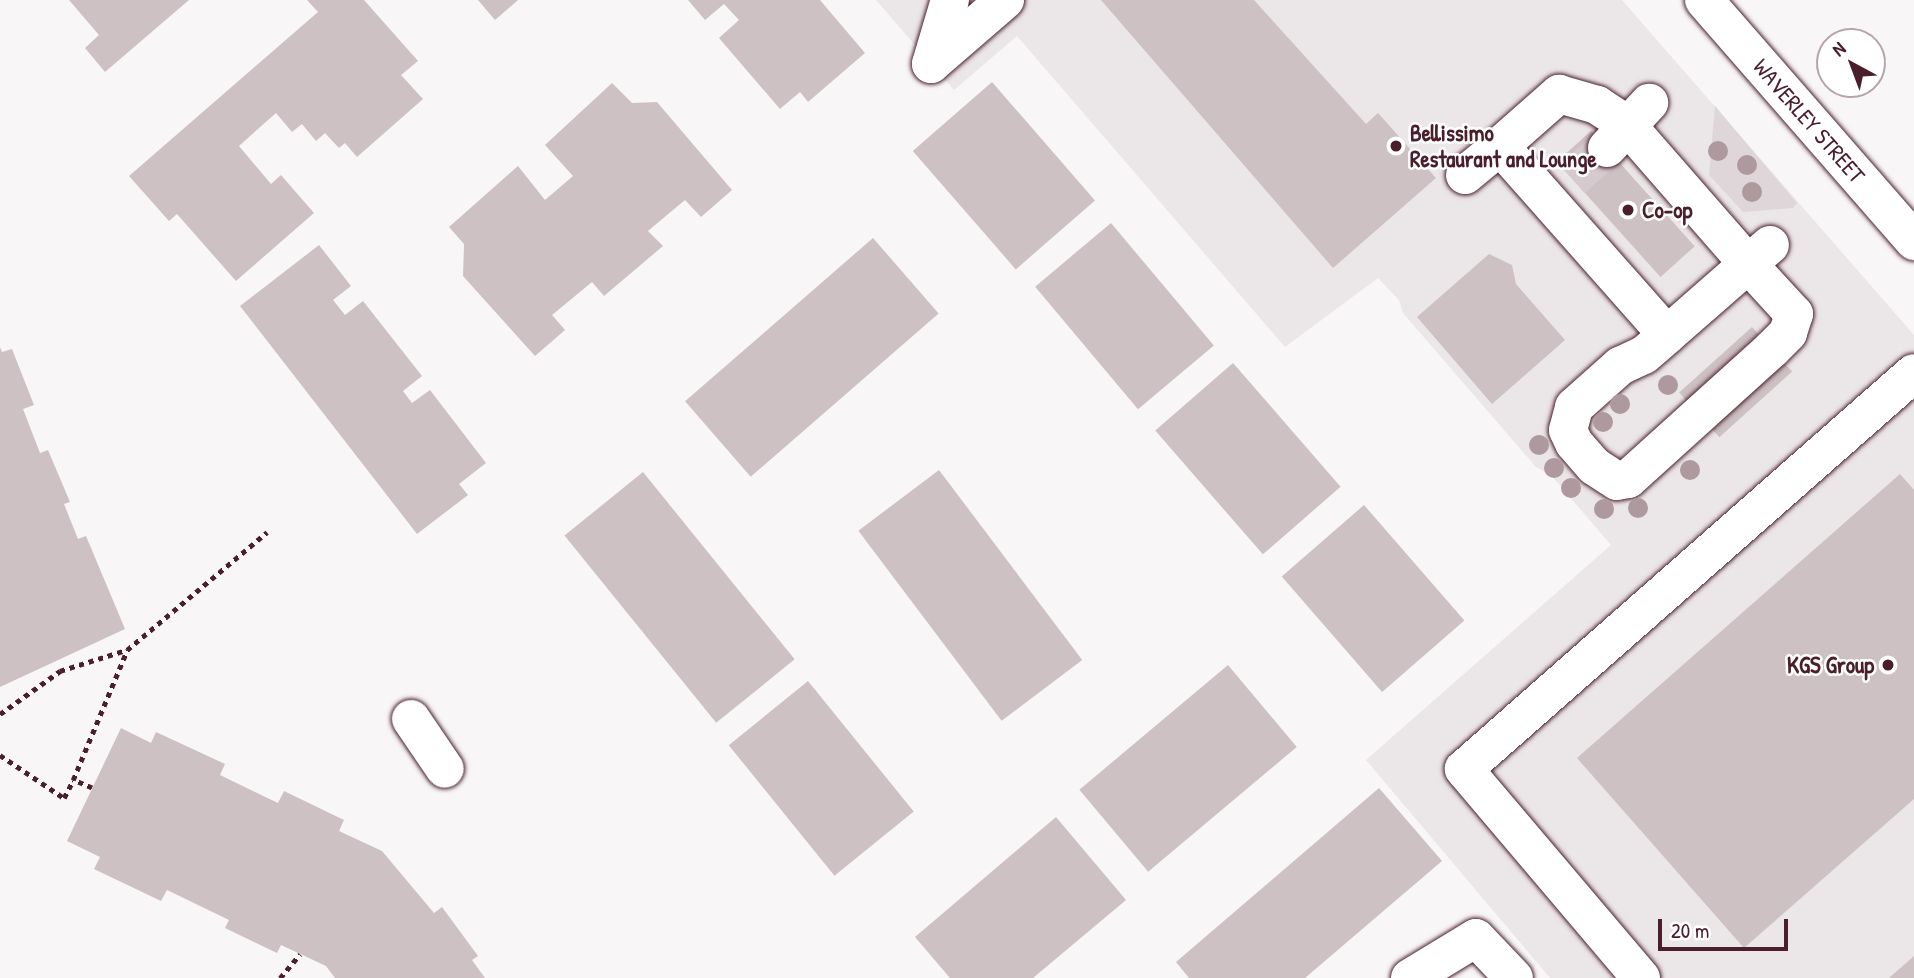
<!DOCTYPE html>
<style>
body{margin:0}
#map{position:relative;width:1914px;height:978px;overflow:hidden;background:#f8f6f7;font-family:"Patrick Hand",sans-serif}
div>[style]{position:absolute}
.built>*{inset:0;background:#ebe6e8}
.green>*{inset:0;background:#ded6d9}
.building>*{inset:0;background:#cdc1c4;transform-origin:0 0}
.minor-tunnel>*{height:38px;margin-top:-19px;transform-origin:0;background:repeating-linear-gradient(90deg,#d5cbce 0 38px,transparent 0 57px)}
.path>*{height:4.5px;margin-top:-2.25px;transform-origin:0;background:repeating-linear-gradient(90deg,#4a1f2b 0 5px,transparent 0 10px)}
.roads{filter:drop-shadow(0 0 2px #4a1f2b) drop-shadow(0 0 2px #4a1f2b)}
.minor>*{height:38px;margin:-19px;padding:0 19px;transform-origin:19px;border-radius:19px;background:#fff}
.major>*{height:38px;margin:-19px;padding:0 19px;transform-origin:19px;border-radius:19px;background:#fff}
.trees>*{width:20px;height:20px;margin:-10px;border-radius:50%;background:#ad999e}
.dots>*{width:19px;height:19px;translate:-50% -50%;box-sizing:border-box;border:4px solid #fff;border-radius:50%}
span{translate:-50% -50%;white-space:nowrap;text-align:center;line-height:1.15;-webkit-text-stroke:5px #fff;paint-order:stroke}
.street-label{font-size:23px;color:#4a1f2b}
.poi-label{font-size:23px;color:#4a1f2b;font-weight:700}
.left{translate:0 -50%;text-align:left}
.right{translate:-100% -50%;text-align:right}
.north{position:absolute;left:1816px;top:28px;width:70px;height:70px;box-sizing:border-box;background:#fff;border:2px solid #b7a5aa;border-radius:50%;rotate:319deg;font-size:19px;font-weight:700;line-height:28px;text-align:center;color:#4a1f2b}
.north::after{content:'';display:block;margin:auto;width:24px;height:32px;background:#4a1f2b;clip-path:polygon(50% 0,100% 100%,50% 72%,0 100%)}
.scale{position:absolute;left:1658px;top:919px;width:130px;height:32px;box-sizing:border-box;border:4px solid #4a1f2b;border-top:0;padding-left:9px;font-size:21px;line-height:24px;white-space:nowrap;color:#4a1f2b;-webkit-text-stroke:5px #fff;paint-order:stroke}
</style>
<div id="map">
<div class="built">
<div style="clip-path:polygon(876px 0,1622px 0,1914px 335px,1914px 978px,1550px 978px,1366px 760px,1611px 545px,1551px 475px,1536px 467px,1403px 313px,1399px 300px,1378px 278px,1285px 347px,1017px 36px,954px 90px)"></div>
</div>
<div class="green">
<div style="clip-path:polygon(1715px 106px,1797px 203px,1793px 208px,1743px 212px,1709px 175px)"></div>
</div>
<div class="building">
<div style="clip-path:polygon(69px 0,189px 0,105px 72px,85px 48px,99px 35px)"></div>
<div style="clip-path:polygon(307px 0,364px 0,418px 61px,401px 75px,423px 99px,357px 157px,345px 143px,339px 148px,325px 133px,316px 141px,302px 124px,292px 132px,276px 113px,239px 146px,271px 184px,281px 175px,314px 213px,236px 281px,177px 214px,169px 221px,129px 176px,318px 12px)"></div>
<div style="clip-path:polygon(478px 0,518px 0,495px 20px)"></div>
<div style="clip-path:polygon(688px 0,820px 0,865px 53px,808px 102px,800px 92px,780px 109px,719px 38px,739px 20px,724px 4px,705px 20px)"></div>
<div style="clip-path:polygon(1101px 0,1254px 0,1366px 124px,1378px 113px,1436px 178px,1333px 268px)"></div>
<div style="left:992px;top:82px;width:157px;height:105px;rotate:49deg"></div>
<div style="clip-path:polygon(612px 83px,632px 103px,657px 102px,732px 190px,701px 217px,685px 200px,667px 215px,648px 231px,663px 246px,604px 296px,592px 282px,552px 315px,565px 330px,535px 356px,463px 276px,464px 244px,449px 227px,518px 166px,545px 200px,573px 176px,545px 145px)"></div>
<div style="left:1591px;top:131px;width:155px;height:46px;rotate:48deg"></div>
<div style="left:1111px;top:223px;width:160px;height:99px;rotate:50deg"></div>
<div style="left:873px;top:238px;width:100px;height:249px;rotate:49deg"></div>
<div style="clip-path:polygon(319px 245px,351px 286px,333px 300px,345px 315px,363px 301px,422px 376px,403px 391px,412px 403px,430px 390px,486px 463px,459px 484px,468px 495px,417px 534px,240px 306px)"></div>
<div style="clip-path:polygon(1489px 254px,1512px 265px,1516px 284px,1565px 340px,1492px 404px,1417px 317px)"></div>
<div style="left:1752px;top:327px;width:60px;height:98px;rotate:48deg"></div>
<div style="clip-path:polygon(0 347px,2px 352px,12px 349px,34px 405px,23px 409px,40px 453px,48px 450px,70px 502px,64px 504px,78px 539px,86px 536px,125px 629px,0 687px)"></div>
<div style="left:1233px;top:363px;width:164px;height:103px;rotate:49deg"></div>
<div style="left:939px;top:470px;width:238px;height:101px;rotate:53deg"></div>
<div style="left:643px;top:472px;width:241px;height:101px;rotate:51deg"></div>
<div style="clip-path:polygon(1900px 474px,1914px 490px,1914px 799px,1744px 948px,1577px 758px)"></div>
<div style="left:1364px;top:505px;width:153px;height:109px;rotate:49deg"></div>
<div style="left:1228px;top:665px;width:107px;height:194px;rotate:50deg"></div>
<div style="left:808px;top:681px;width:168px;height:102px;rotate:51deg"></div>
<div style="clip-path:polygon(121px 728px,151px 743px,156px 732px,225px 764px,220px 775px,278px 803px,284px 791px,344px 820px,339px 831px,382px 851px,434px 913px,442px 907px,478px 956px,472px 960px,485px 978px,335px 978px,326px 966px,281px 945px,277px 953px,225px 928px,229px 920px,167px 890px,161px 901px,94px 869px,100px 857px,67px 841px)"></div>
<div style="clip-path:polygon(1379px 788px,1442px 861px,1305px 978px,1189px 978px,1176px 962px)"></div>
<div style="clip-path:polygon(1056px 817px,1126px 900px,1033px 978px,950px 978px,915px 937px)"></div>
<div style="clip-path:polygon(1914px 956px,1914px 978px,1889px 978px)"></div>
</div>
<div class="minor-tunnel">
<div style="left:1572px;top:179px;width:47px;rotate:-41.5deg"></div>
</div>
<div class="path">
<div style="left:0;top:714px;width:74px;rotate:-35.6deg"></div>
<div style="left:60px;top:671px;width:69px;rotate:-17.7deg"></div>
<div style="left:0;top:755px;width:77px;rotate:33.9deg"></div>
<div style="left:64px;top:798px;width:20px;rotate:-63deg"></div>
<div style="left:92px;top:788px;width:21px;rotate:-157deg"></div>
<div style="left:73px;top:780px;width:141px;rotate:-67.4deg"></div>
<div style="left:127px;top:650px;width:183px;rotate:-40.1deg"></div>
<div style="left:280px;top:978px;width:31px;rotate:-50deg"></div>
</div>
<div class="roads">
<div class="minor">
<div style="left:931px;top:64px;width:98px;rotate:-40.9deg"></div>
<div style="left:931px;top:64px;width:67px;rotate:-73.5deg"></div>
<div style="left:1500px;top:146px;width:79px;rotate:-41.4deg"></div>
<div style="left:1559px;top:94px;width:40px;rotate:16deg"></div>
<div style="left:1597px;top:105px;width:35px;rotate:33deg"></div>
<div style="left:1626px;top:124px;width:186px;rotate:48.9deg"></div>
<div style="left:1748px;top:264px;width:68px;rotate:47.4deg"></div>
<div style="left:1794px;top:314px;width:20px;rotate:108deg"></div>
<div style="left:1788px;top:333px;width:23px;rotate:135deg"></div>
<div style="left:1772px;top:349px;width:194px;rotate:137.9deg"></div>
<div style="left:1628px;top:479px;width:11px;rotate:170deg"></div>
<div style="left:1617px;top:481px;width:27px;rotate:-147deg"></div>
<div style="left:1594px;top:466px;width:30px;rotate:-131deg"></div>
<div style="left:1574px;top:443px;width:14px;rotate:-115deg"></div>
<div style="left:1568px;top:430px;width:24px;rotate:-75deg"></div>
<div style="left:1574px;top:407px;width:62px;rotate:-41.7deg"></div>
<div style="left:1620px;top:366px;width:26px;rotate:-25deg"></div>
<div style="left:1644px;top:355px;width:30px;rotate:-41deg"></div>
<div style="left:1667px;top:335px;width:108px;rotate:-41.2deg"></div>
<div style="left:1748px;top:264px;width:29px;rotate:-41deg"></div>
<div style="left:1607px;top:148px;width:62px;rotate:-47deg"></div>
<div style="left:1465px;top:175px;width:45px;rotate:-39.6deg"></div>
<div style="left:1500px;top:146px;width:252px;rotate:48.5deg"></div>
<div style="left:411px;top:719px;width:60px;rotate:55.8deg"></div>
<div style="left:1410px;top:978px;width:77px;rotate:-31.2deg"></div>
<div style="left:1476px;top:938px;width:55px;rotate:46.5deg"></div>
<div style="left:1641px;top:978px;width:274px;rotate:-130.3deg"></div>
<div style="left:1464px;top:769px;width:599px;rotate:-41.35deg"></div>
</div>
<div class="major">
<div style="left:1704px;top:0;width:320px;rotate:48.9deg"></div>
</div>
</div>
<div class="trees">
<div style="left:1718px;top:151px"></div>
<div style="left:1747px;top:165px"></div>
<div style="left:1752px;top:192px"></div>
<div style="left:1668px;top:385px"></div>
<div style="left:1620px;top:404px"></div>
<div style="left:1603px;top:422px"></div>
<div style="left:1539px;top:445px"></div>
<div style="left:1554px;top:468px"></div>
<div style="left:1690px;top:470px"></div>
<div style="left:1571px;top:488px"></div>
<div style="left:1638px;top:508px"></div>
<div style="left:1604px;top:509px"></div>
</div>
<div class="dots">
<div style="left:1396px;top:146px;background:#4a1f2b"></div>
<div style="left:1628px;top:210px;background:#4a1f2b"></div>
<div style="left:1888px;top:665px;background:#4a1f2b"></div>
</div>
<div class="street-label">
<span style="left:1809px;top:121px;rotate:49deg">WAVERLEY STREET</span>
</div>
<div class="poi-label">
<span class="left" style="left:1410px;top:146px">Bellissimo<br>Restaurant and Lounge</span>
<span class="left" style="left:1642px;top:210px">Co-op</span>
<span class="right" style="left:1874px;top:665px">KGS Group</span>
</div>
<div class="north">N</div>
<div class="scale">20 m</div>
</div>
